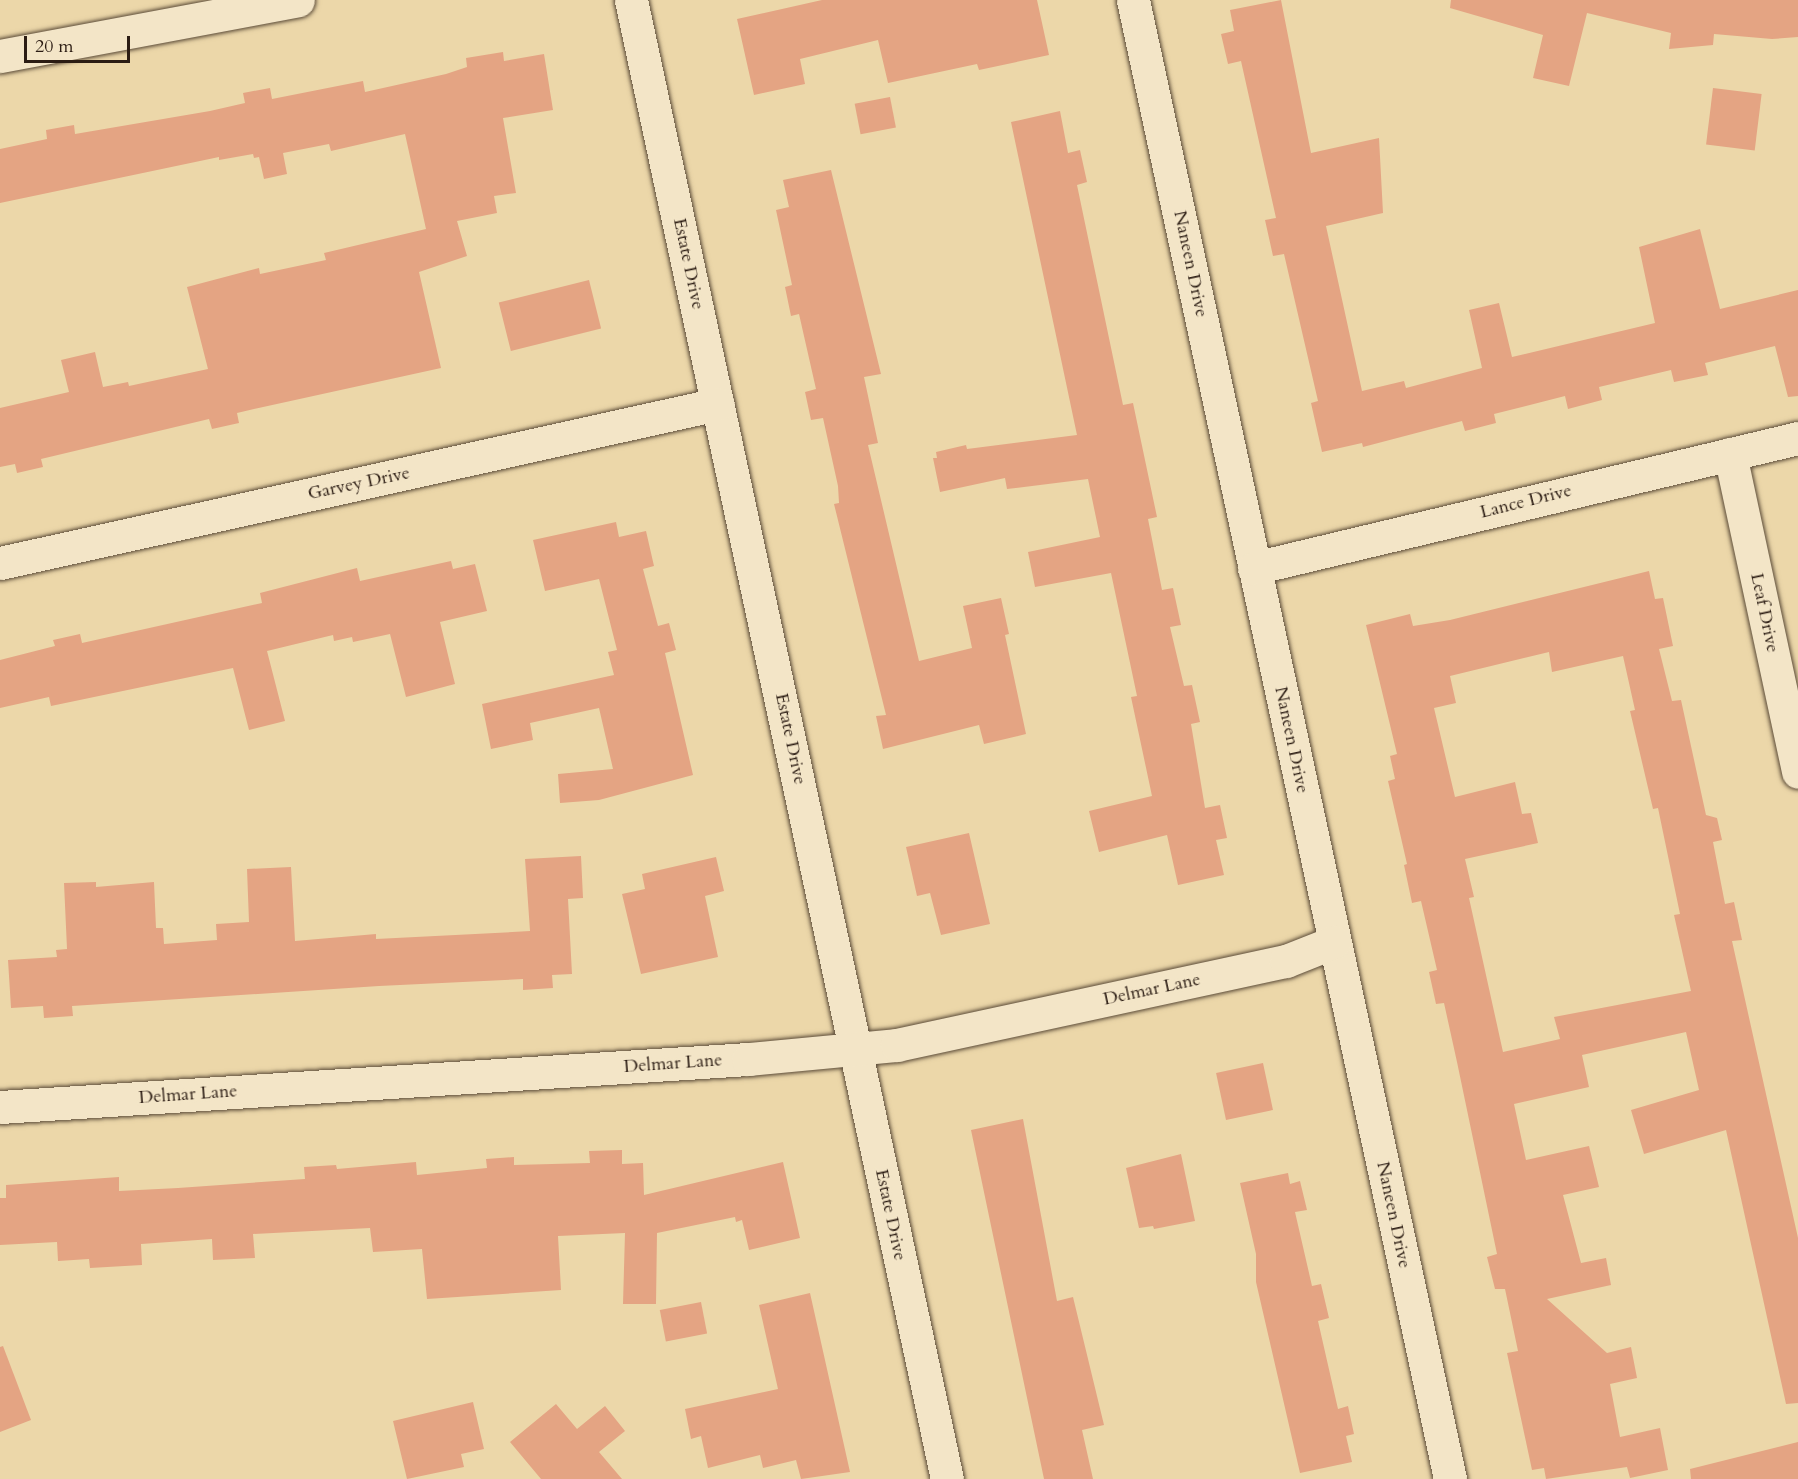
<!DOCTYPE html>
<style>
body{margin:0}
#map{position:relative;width:1798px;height:1479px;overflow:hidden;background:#ecd7a9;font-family:Cardo,serif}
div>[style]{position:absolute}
.building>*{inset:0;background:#e4a483;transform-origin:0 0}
.roads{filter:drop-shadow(0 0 2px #5b4b38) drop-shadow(0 0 2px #5b4b38)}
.minor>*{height:33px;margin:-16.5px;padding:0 16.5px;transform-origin:16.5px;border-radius:16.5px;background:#f3e5c7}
span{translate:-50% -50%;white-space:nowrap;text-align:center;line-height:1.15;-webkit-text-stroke:4.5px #f3e5c7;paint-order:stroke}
.street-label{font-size:18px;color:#2b1c13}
.scale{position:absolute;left:24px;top:36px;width:106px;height:27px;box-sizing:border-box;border:3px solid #2b1c13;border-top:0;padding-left:8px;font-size:18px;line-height:21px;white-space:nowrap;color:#2b1c13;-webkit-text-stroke:4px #f3e5c7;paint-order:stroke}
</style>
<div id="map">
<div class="building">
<div style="clip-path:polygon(822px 0,1037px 0,1049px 55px,979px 70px,977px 64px,888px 83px,878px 40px,800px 59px,805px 84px,754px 95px,737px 19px)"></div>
<div style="clip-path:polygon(1281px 0,1311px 153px,1379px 138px,1383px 213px,1326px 226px,1362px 391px,1404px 381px,1406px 388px,1482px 368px,1469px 310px,1499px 303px,1512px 357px,1655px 323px,1639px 247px,1700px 229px,1720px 309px,1798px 290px,1798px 396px,1788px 397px,1775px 346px,1705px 363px,1708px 375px,1674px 382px,1671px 370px,1599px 387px,1602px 400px,1568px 409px,1565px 396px,1494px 414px,1496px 423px,1465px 431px,1462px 421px,1363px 447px,1362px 443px,1322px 452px,1311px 403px,1318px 401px,1284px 254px,1273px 256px,1265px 220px,1276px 218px,1241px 61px,1228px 64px,1221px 34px,1234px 31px,1230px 10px)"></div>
<div style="clip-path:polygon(1451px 0,1798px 0,1798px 37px,1772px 39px,1714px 34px,1713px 45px,1669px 49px,1671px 33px,1587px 13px,1569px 86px,1533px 78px,1543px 35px,1450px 8px)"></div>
<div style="clip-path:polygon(503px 52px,504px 61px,544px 54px,553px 110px,503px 118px,516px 193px,494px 196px,497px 213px,457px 221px,467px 256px,419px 272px,441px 368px,254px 409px,237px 413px,239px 423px,212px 429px,209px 419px,41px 459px,43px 467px,17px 473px,15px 464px,0 467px,0 408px,69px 392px,61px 360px,95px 352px,103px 387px,128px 382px,129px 386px,208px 369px,187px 287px,259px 268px,260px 274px,326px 260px,324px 253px,426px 229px,405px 134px,331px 151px,329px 144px,283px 153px,287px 174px,264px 179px,259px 157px,254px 158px,253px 154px,219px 160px,219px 157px,0 203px,0 149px,47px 139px,46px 130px,74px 125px,75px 134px,210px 111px,245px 103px,243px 93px,270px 88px,272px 99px,363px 81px,365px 92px,446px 74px,467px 67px,466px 58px)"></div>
<div style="left:1713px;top:88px;width:49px;height:57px;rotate:7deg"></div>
<div style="left:890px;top:97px;width:31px;height:36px;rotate:79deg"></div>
<div style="clip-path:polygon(1060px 111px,1068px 153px,1080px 150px,1087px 182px,1077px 185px,1123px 405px,1133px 403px,1157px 517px,1148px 519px,1162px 590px,1173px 588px,1181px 625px,1170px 627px,1184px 686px,1192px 685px,1200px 722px,1191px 724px,1205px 808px,1220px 805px,1227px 838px,1216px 840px,1224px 875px,1178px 885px,1167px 835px,1099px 852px,1089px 811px,1152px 796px,1131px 697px,1137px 696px,1111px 573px,1035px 587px,1028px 552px,1100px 537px,1088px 479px,1007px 489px,1005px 478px,940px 492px,933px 458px,937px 458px,936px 452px,966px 445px,967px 449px,1077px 435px,1011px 122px)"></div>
<div style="clip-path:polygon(831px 170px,881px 374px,864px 377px,878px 443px,868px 445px,919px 661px,972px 648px,963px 606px,1001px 598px,1009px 634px,1005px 635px,1026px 734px,984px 744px,979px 725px,883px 749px,876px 716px,886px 715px,834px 504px,839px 503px,838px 486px,823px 418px,811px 420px,805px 392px,816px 389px,799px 314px,791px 316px,785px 287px,792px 285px,776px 210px,789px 207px,783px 180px)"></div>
<div style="left:589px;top:280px;width:50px;height:93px;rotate:76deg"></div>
<div style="clip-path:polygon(616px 522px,619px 537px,646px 531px,654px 566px,643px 569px,658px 626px,669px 623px,676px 650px,665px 653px,693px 775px,599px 800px,560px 803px,558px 774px,613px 769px,599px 708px,530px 723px,533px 740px,491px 749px,482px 704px,614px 675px,608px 652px,617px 650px,599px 579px,545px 591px,533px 540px)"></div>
<div style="clip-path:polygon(451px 561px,453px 569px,475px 564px,487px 611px,440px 622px,455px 684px,406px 697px,390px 634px,353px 642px,352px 637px,334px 641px,333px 635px,267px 651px,285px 721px,249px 730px,233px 668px,51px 706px,49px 697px,0 708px,0 660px,55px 646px,53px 640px,80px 634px,82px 643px,262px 603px,260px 593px,357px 568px,360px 581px)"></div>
<div style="clip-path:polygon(evenodd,1649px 571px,1655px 599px,1663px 598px,1673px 646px,1659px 649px,1672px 701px,1681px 700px,1706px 815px,1717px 818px,1722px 840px,1713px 842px,1725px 904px,1734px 902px,1742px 940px,1732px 941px,1798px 1238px,1798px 1403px,1786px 1404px,1726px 1130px,1644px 1154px,1631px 1110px,1699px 1090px,1686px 1032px,1582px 1055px,1589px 1087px,1514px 1104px,1526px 1160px,1589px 1146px,1599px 1187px,1563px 1195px,1581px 1263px,1606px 1258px,1611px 1285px,1547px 1299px,1607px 1353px,1631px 1347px,1637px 1378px,1610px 1384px,1620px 1437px,1660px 1428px,1668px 1470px,1630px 1478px,1627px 1467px,1546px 1479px,1544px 1468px,1532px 1470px,1507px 1353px,1518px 1351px,1505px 1289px,1495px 1289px,1487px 1257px,1497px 1254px,1457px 1062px,1444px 1003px,1436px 1004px,1429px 972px,1437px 970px,1421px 901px,1412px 903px,1404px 865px,1407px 864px,1388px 781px,1395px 779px,1390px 756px,1397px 754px,1366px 625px,1410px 614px,1413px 626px,1450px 620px,1649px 571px,1549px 652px,1552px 672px,1623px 656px,1635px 710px,1630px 711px,1653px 809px,1658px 808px,1680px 914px,1674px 915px,1691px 991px,1554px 1017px,1560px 1039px,1503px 1052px,1469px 898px,1474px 897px,1465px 859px,1538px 843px,1531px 813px,1522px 814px,1515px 782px,1455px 797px,1434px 708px,1456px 703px,1450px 676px,1549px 652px)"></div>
<div style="clip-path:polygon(969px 833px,990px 924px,941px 935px,930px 893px,917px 896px,906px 847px)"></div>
<div style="clip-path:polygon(581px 856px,583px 898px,568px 899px,572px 974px,552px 975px,553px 988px,523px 990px,523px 979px,379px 986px,72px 1006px,73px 1016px,44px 1018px,43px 1006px,11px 1008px,8px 960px,57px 957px,56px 950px,67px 949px,64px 883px,96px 882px,96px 887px,154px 882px,156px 928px,163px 928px,164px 944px,217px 940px,216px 924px,249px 922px,247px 869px,291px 867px,295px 941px,376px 934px,376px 939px,495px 933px,530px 931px,525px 859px)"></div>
<div style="clip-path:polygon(716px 857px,724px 891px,705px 896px,718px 957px,641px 974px,622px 894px,645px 889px,642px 874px)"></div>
<div style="left:1263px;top:1063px;width:48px;height:48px;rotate:78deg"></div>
<div style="clip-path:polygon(1023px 1119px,1057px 1301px,1073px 1297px,1104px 1425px,1082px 1430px,1093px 1479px,1044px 1479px,971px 1130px)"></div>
<div style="clip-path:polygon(622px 1150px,622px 1164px,643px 1163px,644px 1195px,783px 1162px,800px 1238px,749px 1250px,742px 1220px,736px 1222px,735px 1217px,657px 1233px,656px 1304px,623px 1304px,625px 1233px,558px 1236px,561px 1290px,427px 1299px,422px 1249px,373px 1252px,370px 1228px,253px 1234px,255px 1258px,213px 1260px,212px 1239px,141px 1244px,142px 1265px,90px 1268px,89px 1259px,58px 1261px,57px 1242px,0 1245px,0 1198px,6px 1198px,6px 1185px,119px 1177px,119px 1191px,178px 1188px,305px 1179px,304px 1167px,336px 1165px,337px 1169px,416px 1162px,417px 1175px,487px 1168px,486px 1159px,514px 1157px,514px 1165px,590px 1163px,589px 1151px)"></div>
<div style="clip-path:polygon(1181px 1154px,1195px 1221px,1154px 1229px,1153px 1226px,1139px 1228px,1126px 1168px)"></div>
<div style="clip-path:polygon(1288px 1173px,1290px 1184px,1300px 1181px,1307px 1210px,1295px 1212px,1312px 1286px,1321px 1284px,1329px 1318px,1318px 1321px,1338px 1409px,1348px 1406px,1354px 1434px,1346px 1436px,1352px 1462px,1300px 1473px,1256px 1282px,1256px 1254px,1240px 1183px)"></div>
<div style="clip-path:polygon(810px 1293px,850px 1472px,801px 1479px,796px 1460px,763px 1468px,760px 1455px,708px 1468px,701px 1436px,691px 1439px,685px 1409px,778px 1389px,759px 1305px)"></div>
<div style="left:701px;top:1302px;width:32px;height:42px;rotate:79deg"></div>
<div style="clip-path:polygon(3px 1346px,31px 1420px,0 1432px,0 1347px)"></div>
<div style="clip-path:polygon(473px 1402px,484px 1449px,461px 1454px,464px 1467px,407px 1479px,393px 1421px)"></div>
<div style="clip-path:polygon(556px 1404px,577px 1429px,605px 1406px,625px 1431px,599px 1452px,622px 1479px,541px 1479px,510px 1442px)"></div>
<div style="clip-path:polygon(1798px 1442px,1798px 1479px,1691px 1479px,1690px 1469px)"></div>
</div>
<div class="roads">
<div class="minor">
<div style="left:631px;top:0;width:1512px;rotate:77.94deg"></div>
<div style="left:1133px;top:0;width:1513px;rotate:77.9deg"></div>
<div style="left:0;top:56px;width:303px;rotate:-10.6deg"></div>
<div style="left:1730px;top:454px;width:325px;rotate:77.9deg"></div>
<div style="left:0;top:563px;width:735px;rotate:-12.49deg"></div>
<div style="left:1254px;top:568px;width:559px;rotate:-13.44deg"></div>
<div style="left:0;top:1107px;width:750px;rotate:-3.67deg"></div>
<div style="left:748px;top:1059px;width:150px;rotate:-5.4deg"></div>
<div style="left:897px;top:1045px;width:398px;rotate:-12.2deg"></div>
<div style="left:1286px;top:961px;width:52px;rotate:-21.6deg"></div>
</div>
</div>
<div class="street-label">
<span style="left:688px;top:264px;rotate:78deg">Estate Drive</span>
<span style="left:1190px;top:264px;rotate:78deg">Naneen Drive</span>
<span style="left:359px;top:484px;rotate:-12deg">Garvey Drive</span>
<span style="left:1526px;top:502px;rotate:-14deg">Lance Drive</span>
<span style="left:1764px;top:613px;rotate:78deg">Leaf Drive</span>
<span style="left:790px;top:739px;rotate:78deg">Estate Drive</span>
<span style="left:1291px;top:740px;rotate:78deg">Naneen Drive</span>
<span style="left:1152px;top:990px;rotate:-12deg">Delmar Lane</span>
<span style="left:673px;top:1064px;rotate:-4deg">Delmar Lane</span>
<span style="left:188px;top:1095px;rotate:-4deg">Delmar Lane</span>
<span style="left:890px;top:1215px;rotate:78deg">Estate Drive</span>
<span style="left:1393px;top:1215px;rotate:78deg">Naneen Drive</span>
</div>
<div class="scale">20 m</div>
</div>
